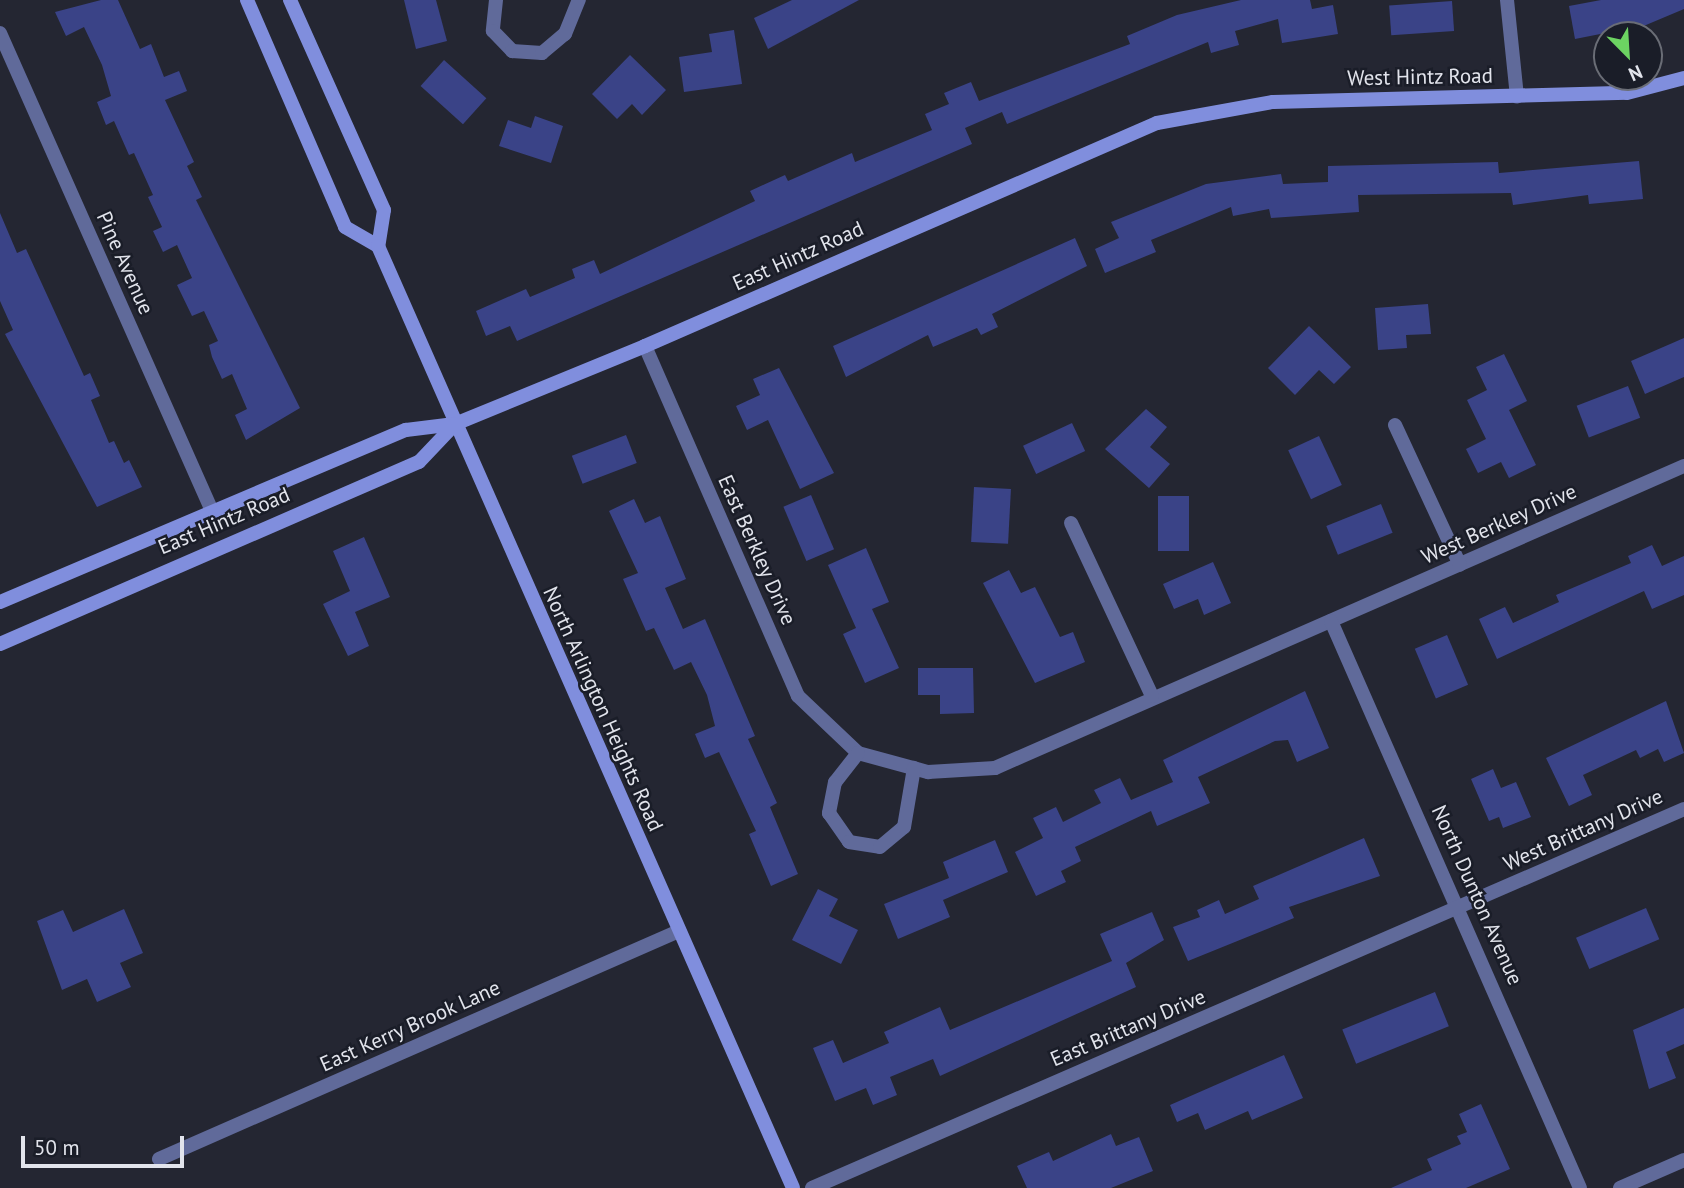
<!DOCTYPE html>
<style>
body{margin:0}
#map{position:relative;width:1684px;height:1188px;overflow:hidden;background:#242632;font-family:"PT Sans",sans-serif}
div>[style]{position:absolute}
.building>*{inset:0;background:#3a4387;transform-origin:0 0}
.street>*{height:14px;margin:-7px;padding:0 7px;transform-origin:7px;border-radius:7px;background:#606a9a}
.secondary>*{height:14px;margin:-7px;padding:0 7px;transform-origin:7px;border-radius:7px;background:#808edd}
span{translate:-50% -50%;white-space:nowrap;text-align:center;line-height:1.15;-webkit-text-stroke:5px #1a1d28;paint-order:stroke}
.street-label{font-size:21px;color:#e2e4ec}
.north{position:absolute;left:1593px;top:21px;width:70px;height:70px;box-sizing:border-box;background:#1a1d28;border:2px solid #6a6d76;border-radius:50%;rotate:156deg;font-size:19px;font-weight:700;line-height:28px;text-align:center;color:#e2e4ec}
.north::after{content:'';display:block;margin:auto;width:24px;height:32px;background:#6cd362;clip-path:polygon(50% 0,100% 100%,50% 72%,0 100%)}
.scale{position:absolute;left:21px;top:1136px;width:163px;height:32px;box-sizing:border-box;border:4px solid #e2e4ec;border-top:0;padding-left:9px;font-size:21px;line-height:24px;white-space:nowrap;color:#e2e4ec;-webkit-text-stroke:5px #1a1d28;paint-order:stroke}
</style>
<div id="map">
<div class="building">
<div style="clip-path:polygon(101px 0,118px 0,140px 49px,151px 44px,164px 77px,179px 71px,187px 91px,165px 100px,194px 162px,187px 166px,202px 197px,196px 200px,300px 408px,246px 440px,235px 415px,247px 409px,232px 374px,222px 379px,212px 357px,209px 345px,218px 341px,204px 311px,192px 316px,177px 285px,192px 278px,177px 245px,163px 252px,153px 231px,162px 227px,148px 197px,153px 195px,134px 153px,129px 155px,114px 121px,106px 125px,97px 102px,111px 96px,102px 65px,84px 27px,66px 36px,55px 12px)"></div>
<div style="clip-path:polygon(404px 0,436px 0,447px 41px,416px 49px)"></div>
<div style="clip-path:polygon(792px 0,859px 0,768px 49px,754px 18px)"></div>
<div style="clip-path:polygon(1241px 0,1310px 0,1312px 9px,1333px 5px,1338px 34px,1282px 43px,1278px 19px,1235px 31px,1239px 45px,1211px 53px,1208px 42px,1007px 124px,1002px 112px,965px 128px,972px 144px,517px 341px,510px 326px,486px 336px,476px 311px,526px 289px,530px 297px,575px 278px,572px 269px,594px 260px,600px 274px,755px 201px,750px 191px,785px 175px,788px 181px,852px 153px,855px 162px,932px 130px,925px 114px,949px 104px,944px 93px,971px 82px,979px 101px,1130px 44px,1127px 36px,1177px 15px)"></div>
<div style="clip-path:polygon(1601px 0,1684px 0,1684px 9px,1646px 25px,1575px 39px,1569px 6px)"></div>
<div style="left:1452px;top:1px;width:30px;height:63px;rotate:86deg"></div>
<div style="clip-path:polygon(734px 30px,742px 84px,684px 92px,679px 57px,712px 52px,709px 34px)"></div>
<div style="clip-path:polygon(630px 55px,666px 90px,642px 115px,632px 104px,617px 119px,592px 94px)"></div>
<div style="left:444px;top:60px;width:57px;height:35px;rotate:42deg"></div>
<div style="clip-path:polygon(535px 116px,563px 126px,551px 163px,499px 146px,508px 120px,531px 128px)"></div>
<div style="clip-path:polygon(1639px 161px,1643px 199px,1589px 204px,1588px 195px,1513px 205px,1511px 193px,1358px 195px,1359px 212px,1271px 218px,1269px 209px,1233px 216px,1231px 207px,1151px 240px,1156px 252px,1105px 273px,1095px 249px,1119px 238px,1111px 222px,1206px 184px,1281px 174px,1283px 184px,1328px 182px,1328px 166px,1498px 162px,1499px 173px)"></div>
<div style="clip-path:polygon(0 213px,17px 253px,26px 249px,84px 376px,90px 373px,100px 396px,91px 400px,109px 443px,114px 441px,124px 463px,129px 460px,142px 487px,97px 507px,5px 334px,13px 330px,0 301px)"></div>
<div style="clip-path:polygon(1075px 238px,1087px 266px,992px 314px,998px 327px,981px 335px,977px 328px,933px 347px,928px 335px,846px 377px,833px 346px)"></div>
<div style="clip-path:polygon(1428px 304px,1431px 334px,1406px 335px,1407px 348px,1378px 350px,1375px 308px)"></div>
<div style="clip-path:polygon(1309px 326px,1351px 367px,1334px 384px,1319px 370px,1295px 395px,1268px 368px)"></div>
<div style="clip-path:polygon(1684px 338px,1684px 377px,1645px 394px,1631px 361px)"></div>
<div style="clip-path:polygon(1504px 354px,1527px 401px,1509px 410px,1536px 465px,1509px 478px,1501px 462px,1478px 473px,1466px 449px,1486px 439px,1467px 400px,1487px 390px,1476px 367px)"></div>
<div style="clip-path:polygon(779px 368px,834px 473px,800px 489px,768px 420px,747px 430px,736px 406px,760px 395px,753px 379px)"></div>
<div style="left:1628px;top:386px;width:34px;height:55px;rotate:69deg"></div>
<div style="clip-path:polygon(1146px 409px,1167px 427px,1150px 447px,1170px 464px,1149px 488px,1105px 449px)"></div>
<div style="left:1072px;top:423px;width:31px;height:54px;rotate:65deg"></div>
<div style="left:626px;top:435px;width:30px;height:58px;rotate:69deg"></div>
<div style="left:1319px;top:436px;width:54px;height:34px;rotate:65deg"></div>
<div style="left:974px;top:487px;width:37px;height:55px;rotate:3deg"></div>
<div style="left:811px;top:495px;width:59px;height:30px;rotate:67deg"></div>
<div style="left:1158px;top:496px;width:31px;height:55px"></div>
<div style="clip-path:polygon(634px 499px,645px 523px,660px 516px,686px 579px,665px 588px,683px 629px,705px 619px,755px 736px,748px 739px,777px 803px,770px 807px,798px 874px,771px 886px,749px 834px,756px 831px,719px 752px,705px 758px,695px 734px,715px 726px,707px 695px,691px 662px,674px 670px,654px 628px,646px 631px,623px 579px,638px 573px,609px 511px)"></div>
<div style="left:1381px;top:504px;width:31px;height:59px;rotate:68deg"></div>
<div style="clip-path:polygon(364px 537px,390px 597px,355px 612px,369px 646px,348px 656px,323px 604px,350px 591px,333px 551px)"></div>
<div style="clip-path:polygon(1652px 545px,1662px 566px,1684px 556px,1684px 595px,1652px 609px,1644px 591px,1497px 659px,1479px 619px,1505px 607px,1513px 623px,1559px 602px,1556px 595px,1631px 563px,1628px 556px)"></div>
<div style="clip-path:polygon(866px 548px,889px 602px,872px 609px,899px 668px,865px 683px,843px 634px,856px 628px,828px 565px)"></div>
<div style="clip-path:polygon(1213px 562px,1231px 603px,1204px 615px,1198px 599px,1174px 609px,1163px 584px)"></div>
<div style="clip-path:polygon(1009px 570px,1021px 593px,1035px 587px,1060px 637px,1073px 632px,1085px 662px,1035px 683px,983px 583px)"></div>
<div style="left:1447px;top:635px;width:54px;height:35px;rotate:67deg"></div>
<div style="clip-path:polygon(918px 668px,973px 668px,974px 713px,940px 714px,940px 695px,918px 695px)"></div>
<div style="clip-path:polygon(1305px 691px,1329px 748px,1297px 762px,1288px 740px,1275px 741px,1198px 777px,1210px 803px,1157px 826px,1151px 811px,1075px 847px,1081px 861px,1061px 871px,1066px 882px,1036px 896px,1015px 852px,1043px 838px,1033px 818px,1056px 807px,1063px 822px,1101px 803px,1094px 790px,1120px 778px,1131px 800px,1173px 782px,1163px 760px)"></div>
<div style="clip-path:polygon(1666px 701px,1684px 753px,1664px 762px,1658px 749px,1640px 758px,1636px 750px,1583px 775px,1592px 795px,1569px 806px,1546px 758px)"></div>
<div style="clip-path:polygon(1493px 769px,1501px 788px,1516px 782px,1531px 817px,1503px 828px,1499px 817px,1489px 821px,1471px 779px)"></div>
<div style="clip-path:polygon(1364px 838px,1380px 876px,1289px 907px,1294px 918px,1188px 961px,1173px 927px,1200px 917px,1197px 910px,1219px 900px,1225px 914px,1259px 899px,1253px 886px)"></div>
<div style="clip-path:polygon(995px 840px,1008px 872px,943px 900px,950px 917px,898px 939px,884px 904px,949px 878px,943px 862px)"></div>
<div style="clip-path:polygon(818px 889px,838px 899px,829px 916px,858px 930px,841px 964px,792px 940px)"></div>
<div style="left:1646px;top:908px;width:34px;height:76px;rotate:67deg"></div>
<div style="clip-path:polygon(124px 909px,143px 953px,120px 963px,131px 987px,97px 1002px,87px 979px,62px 990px,37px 921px,63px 910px,73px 932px)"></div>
<div style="clip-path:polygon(1152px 912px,1164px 940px,1126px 963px,1136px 987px,940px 1076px,933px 1059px,890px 1077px,897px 1095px,873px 1105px,866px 1088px,835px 1101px,813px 1048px,833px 1040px,843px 1063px,889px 1043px,884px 1032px,940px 1007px,950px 1030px,1112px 961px,1100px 934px)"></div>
<div style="left:1435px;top:992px;width:37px;height:100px;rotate:68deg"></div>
<div style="clip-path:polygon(1684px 1008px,1684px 1044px,1666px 1052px,1676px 1078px,1649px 1089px,1633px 1030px)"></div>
<div style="clip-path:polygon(1284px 1055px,1303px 1098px,1252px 1120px,1248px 1111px,1205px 1130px,1198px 1113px,1177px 1122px,1170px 1105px)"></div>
<div style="clip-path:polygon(1481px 1104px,1510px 1169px,1466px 1188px,1391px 1188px,1432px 1170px,1427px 1159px,1461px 1144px,1457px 1136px,1467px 1132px,1459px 1114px)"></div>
<div style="clip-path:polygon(1111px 1134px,1116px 1146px,1139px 1137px,1153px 1171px,1111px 1188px,1027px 1188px,1017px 1166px,1049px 1152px,1053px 1161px)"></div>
</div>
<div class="street">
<div style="left:496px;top:0;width:31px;rotate:96deg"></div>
<div style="left:493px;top:31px;width:28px;rotate:46deg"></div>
<div style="left:512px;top:51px;width:30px;rotate:4deg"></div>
<div style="left:542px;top:53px;width:30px;rotate:-40deg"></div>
<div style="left:565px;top:34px;width:37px;rotate:-68deg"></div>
<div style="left:1507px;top:0;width:97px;rotate:84.1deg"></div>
<div style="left:0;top:33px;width:523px;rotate:66.08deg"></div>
<div style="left:645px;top:346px;width:382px;rotate:66.4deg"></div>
<div style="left:798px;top:696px;width:83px;rotate:43.5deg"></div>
<div style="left:858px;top:753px;width:73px;rotate:15.2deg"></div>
<div style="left:928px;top:772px;width:67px;rotate:-3.4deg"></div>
<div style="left:995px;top:768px;width:752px;rotate:-23.67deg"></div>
<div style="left:1395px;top:425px;width:154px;rotate:65.1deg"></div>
<div style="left:1071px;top:523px;width:191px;rotate:64.9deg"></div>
<div style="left:1331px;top:621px;width:619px;rotate:66.29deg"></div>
<div style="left:858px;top:753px;width:37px;rotate:128deg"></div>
<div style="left:835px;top:782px;width:32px;rotate:101deg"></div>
<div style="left:829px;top:813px;width:35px;rotate:55deg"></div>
<div style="left:849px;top:842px;width:31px;rotate:9deg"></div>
<div style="left:880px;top:847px;width:31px;rotate:-40deg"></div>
<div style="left:904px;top:827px;width:60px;rotate:-80.4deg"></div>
<div style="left:159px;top:1159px;width:568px;rotate:-23.68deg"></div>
<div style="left:812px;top:1188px;width:951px;rotate:-23.49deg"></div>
<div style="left:1620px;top:1188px;width:70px;rotate:-23.6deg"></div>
</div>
<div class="secondary">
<div style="left:247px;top:0;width:247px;rotate:66.6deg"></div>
<div style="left:345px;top:227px;width:38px;rotate:30deg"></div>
<div style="left:290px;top:0;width:230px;rotate:65.9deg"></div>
<div style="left:384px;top:210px;width:36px;rotate:99deg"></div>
<div style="left:378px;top:246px;width:1029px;rotate:66.22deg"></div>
<div style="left:0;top:602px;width:441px;rotate:-23deg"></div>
<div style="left:406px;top:430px;width:49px;rotate:-7deg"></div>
<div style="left:455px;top:424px;width:205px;rotate:-22.3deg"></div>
<div style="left:645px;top:346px;width:558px;rotate:-23.54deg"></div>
<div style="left:1157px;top:123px;width:118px;rotate:-10.3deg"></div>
<div style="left:1273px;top:102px;width:354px;rotate:-1.5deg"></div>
<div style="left:1627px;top:93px;width:59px;rotate:-14.7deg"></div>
<div style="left:0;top:644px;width:457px;rotate:-23.5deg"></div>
<div style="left:419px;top:462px;width:52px;rotate:-46.5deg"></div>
</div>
<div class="street-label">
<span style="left:1420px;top:77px;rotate:-1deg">West Hintz Road</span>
<span style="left:798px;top:256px;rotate:-24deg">East Hintz Road</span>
<span style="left:125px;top:263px;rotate:66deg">Pine Avenue</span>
<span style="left:224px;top:521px;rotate:-23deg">East Hintz Road</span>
<span style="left:1499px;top:524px;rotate:-24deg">West Berkley Drive</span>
<span style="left:757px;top:550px;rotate:66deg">East Berkley Drive</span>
<span style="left:603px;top:709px;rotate:66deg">North Arlington Heights Road</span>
<span style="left:1583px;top:830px;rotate:-24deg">West Brittany Drive</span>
<span style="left:1477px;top:895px;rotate:66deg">North Dunton Avenue</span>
<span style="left:410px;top:1026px;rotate:-24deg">East Kerry Brook Lane</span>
<span style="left:1128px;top:1028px;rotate:-23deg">East Brittany Drive</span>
</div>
<div class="north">N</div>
<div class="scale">50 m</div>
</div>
